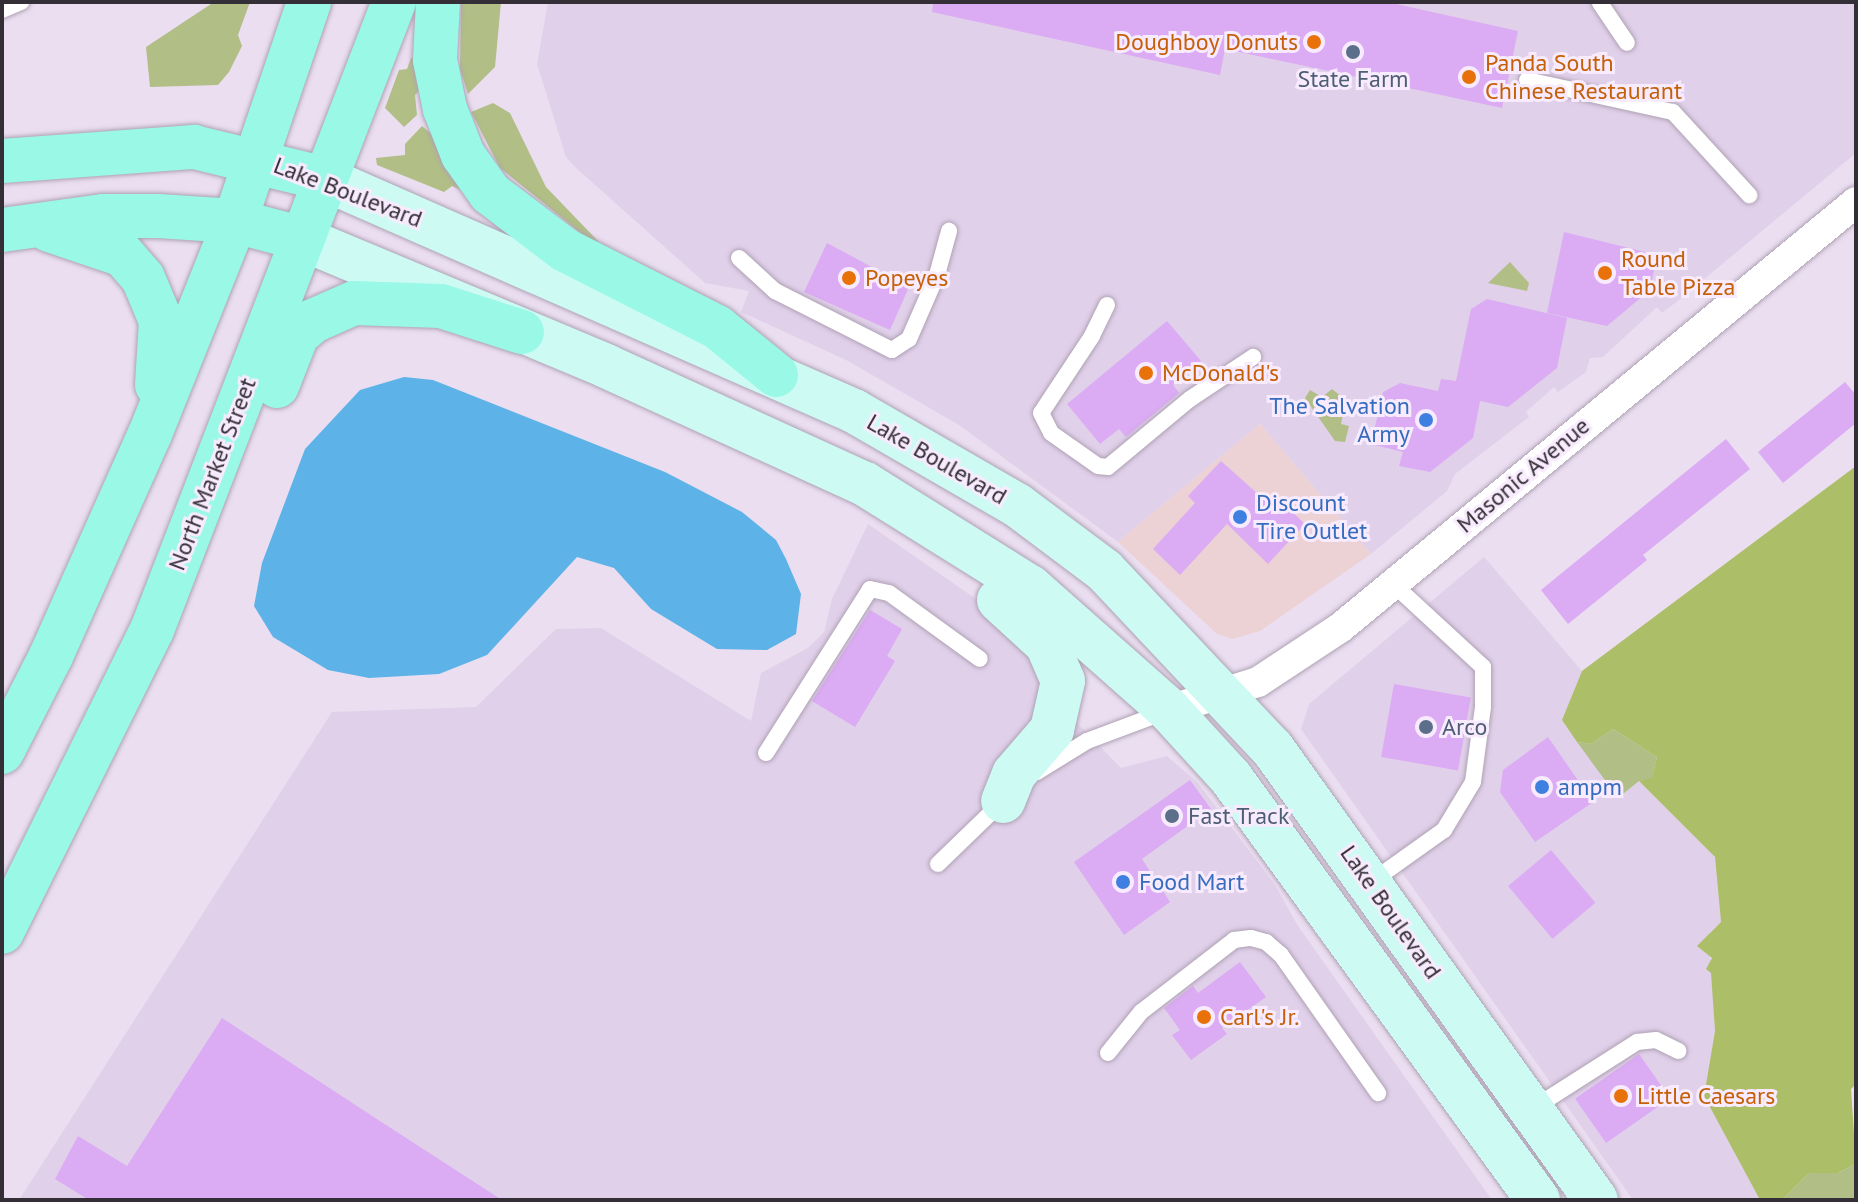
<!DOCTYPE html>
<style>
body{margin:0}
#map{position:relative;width:1858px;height:1202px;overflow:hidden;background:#ebdef1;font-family:"PT Sans",sans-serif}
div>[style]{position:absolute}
.built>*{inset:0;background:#e1d0ea}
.industrial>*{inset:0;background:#ecd2d4}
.green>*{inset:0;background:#b1be86}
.forest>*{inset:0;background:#acbe68}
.water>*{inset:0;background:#5db3e7}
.building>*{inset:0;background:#dbabf3;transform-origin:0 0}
.roads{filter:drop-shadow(0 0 2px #aea2b4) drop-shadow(0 0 2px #aea2b4)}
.service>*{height:16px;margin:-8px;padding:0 8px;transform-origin:8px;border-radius:8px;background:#fff}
.minor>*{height:30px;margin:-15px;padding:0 15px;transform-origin:15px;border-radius:15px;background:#fff}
.secondary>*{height:44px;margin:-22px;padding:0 22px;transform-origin:22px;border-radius:22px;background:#cdfbf3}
.primary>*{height:44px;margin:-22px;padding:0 22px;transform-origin:22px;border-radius:22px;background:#9af8e7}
.dots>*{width:22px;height:22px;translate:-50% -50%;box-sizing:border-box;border:4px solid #f8ebfe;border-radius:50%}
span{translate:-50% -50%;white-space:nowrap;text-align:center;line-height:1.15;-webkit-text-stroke:6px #f8ebfe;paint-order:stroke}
.food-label{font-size:24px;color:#c56008}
.right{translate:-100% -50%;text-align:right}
.left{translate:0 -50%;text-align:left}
.service-label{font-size:24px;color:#4e5e75}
.street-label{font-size:24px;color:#342f36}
.shop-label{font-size:24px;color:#366cbe}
.frame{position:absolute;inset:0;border:4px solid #342f36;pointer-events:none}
</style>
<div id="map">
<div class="built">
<div style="clip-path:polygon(548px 2px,1856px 2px,1856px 153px,1679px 300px,1662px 313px,1657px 307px,1603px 357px,1590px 358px,1586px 372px,1558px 392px,1554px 387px,1526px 412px,1529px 417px,1455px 474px,1447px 491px,1371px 554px,1260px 424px,1118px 542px,959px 425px,848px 361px,741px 312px,749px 291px,705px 283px,575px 167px,566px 157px,537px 64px)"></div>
<div style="clip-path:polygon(868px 524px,992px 610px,1024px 647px,1039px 684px,1121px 768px,1167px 756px,1198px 783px,1275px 885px,1298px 926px,1492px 1200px,19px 1200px,332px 712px,476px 707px,556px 629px,601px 628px,751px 721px,761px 673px,808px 648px,824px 632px,832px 599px)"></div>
<div style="clip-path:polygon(1484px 557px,1582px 671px,1562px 720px,1618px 798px,1639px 781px,1715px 857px,1721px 922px,1709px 933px,1715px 1031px,1704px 1096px,1760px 1200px,1633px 1200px,1301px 729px,1309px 704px)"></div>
</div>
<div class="industrial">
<div style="clip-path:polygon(1260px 424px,1371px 554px,1260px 631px,1232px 639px,1217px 634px,1118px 542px)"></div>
</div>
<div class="green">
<div style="clip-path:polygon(214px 2px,250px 2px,238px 35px,242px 46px,229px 72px,218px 85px,150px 87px,146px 47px)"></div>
<div style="clip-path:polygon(461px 2px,501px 2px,495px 67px,468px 94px,460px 69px)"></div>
<div style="clip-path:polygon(411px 58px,418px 59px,421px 89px,415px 95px,417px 115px,404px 127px,385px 108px,399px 70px,407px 69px)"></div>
<div style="clip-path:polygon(493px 103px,510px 113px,546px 187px,598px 241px,597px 246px,500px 168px,471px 112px)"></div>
<div style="clip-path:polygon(422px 126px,437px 139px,461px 190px,452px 186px,444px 192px,377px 165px,376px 158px,405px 155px,405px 144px)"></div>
<div style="clip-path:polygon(1510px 262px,1529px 283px,1527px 291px,1488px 283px)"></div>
<div style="clip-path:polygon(1332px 389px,1346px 400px,1341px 424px,1349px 426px,1345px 442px,1335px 441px,1305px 398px,1310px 390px,1322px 397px)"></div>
<div style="clip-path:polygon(1613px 729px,1657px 757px,1652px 779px,1639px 781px,1618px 798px,1577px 742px,1591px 744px)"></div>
<div style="clip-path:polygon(1856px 1164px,1856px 1200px,1782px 1200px,1809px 1173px,1838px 1173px)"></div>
</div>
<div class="forest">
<div style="clip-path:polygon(1856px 466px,1856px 1084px,1851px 1089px,1856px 1164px,1838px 1173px,1809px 1173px,1782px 1200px,1760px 1200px,1704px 1096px,1715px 1031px,1711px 973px,1706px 969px,1712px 958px,1697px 946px,1721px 922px,1715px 857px,1639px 781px,1652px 778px,1657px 757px,1613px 729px,1591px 744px,1577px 742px,1562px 720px,1582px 671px)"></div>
</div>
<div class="water">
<div style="clip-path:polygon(404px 377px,433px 380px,665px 472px,742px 512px,776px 540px,786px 559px,801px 594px,796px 634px,767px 650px,717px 649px,651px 609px,614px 568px,577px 557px,487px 655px,439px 674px,369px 678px,328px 670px,273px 637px,254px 606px,262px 563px,305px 449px,360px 390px)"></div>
</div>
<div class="building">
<div style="clip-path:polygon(933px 2px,1387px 2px,1518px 31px,1502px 108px,1225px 49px,1220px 75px,932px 12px)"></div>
<div style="clip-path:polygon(1564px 232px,1657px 255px,1650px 290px,1607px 326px,1547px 313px)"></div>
<div style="clip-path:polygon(827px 243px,909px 287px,890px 330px,804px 292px)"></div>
<div style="clip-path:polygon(1487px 299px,1567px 318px,1557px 368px,1508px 407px,1480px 401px,1473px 438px,1430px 472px,1399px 466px,1403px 452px,1371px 444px,1383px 392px,1400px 383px,1438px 391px,1441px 379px,1456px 381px,1471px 309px)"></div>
<div style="clip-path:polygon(1167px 321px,1201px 361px,1173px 385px,1179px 393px,1126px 437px,1119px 429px,1100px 444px,1067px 404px)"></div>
<div style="clip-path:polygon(1845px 382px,1856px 395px,1856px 423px,1783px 483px,1758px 452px)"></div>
<div style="clip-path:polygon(1726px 439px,1750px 469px,1643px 555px,1647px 560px,1568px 624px,1541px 590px)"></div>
<div style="clip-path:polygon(1221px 461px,1276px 510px,1283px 503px,1305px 524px,1268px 564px,1227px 524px,1180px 575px,1153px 549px,1195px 503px,1188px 496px)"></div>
<div style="clip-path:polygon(870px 610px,902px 629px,887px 656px,895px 661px,855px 727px,812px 701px)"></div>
<div style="left:1394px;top:684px;width:78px;height:74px;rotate:10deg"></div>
<div style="clip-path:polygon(1548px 737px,1593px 802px,1535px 842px,1500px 792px,1503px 770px)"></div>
<div style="clip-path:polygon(1190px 780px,1211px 809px,1142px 859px,1170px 902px,1124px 935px,1074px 862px)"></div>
<div style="left:1551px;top:850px;width:69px;height:56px;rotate:50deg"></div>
<div style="clip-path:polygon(1240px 962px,1266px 997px,1222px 1028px,1227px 1034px,1191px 1060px,1172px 1035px,1180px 1030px,1164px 1008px,1193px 986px,1198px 993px)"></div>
<div style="clip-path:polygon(222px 1018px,383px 1123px,502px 1200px,89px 1200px,55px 1179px,78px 1136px,127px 1166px)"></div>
<div style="left:1639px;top:1054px;width:54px;height:78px;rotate:55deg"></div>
</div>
<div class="roads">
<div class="service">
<div style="left:1600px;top:3px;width:48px;rotate:56deg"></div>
<div style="left:2px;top:10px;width:21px;rotate:-23deg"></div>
<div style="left:1527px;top:80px;width:149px;rotate:12.4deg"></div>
<div style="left:1673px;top:112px;width:113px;rotate:47.5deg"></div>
<div style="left:739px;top:258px;width:49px;rotate:42.5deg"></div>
<div style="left:775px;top:291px;width:131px;rotate:26.8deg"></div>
<div style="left:892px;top:350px;width:20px;rotate:-33deg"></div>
<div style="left:909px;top:339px;width:70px;rotate:-66.4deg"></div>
<div style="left:937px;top:275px;width:46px;rotate:-74.7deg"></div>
<div style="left:1107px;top:305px;width:34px;rotate:116deg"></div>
<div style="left:1092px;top:336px;width:92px;rotate:123.5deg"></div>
<div style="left:1041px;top:413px;width:22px;rotate:63deg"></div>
<div style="left:1051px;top:433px;width:57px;rotate:35.1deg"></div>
<div style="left:1098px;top:466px;width:10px;rotate:6deg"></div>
<div style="left:1108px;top:467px;width:107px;rotate:-39.7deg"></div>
<div style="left:1190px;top:399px;width:76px;rotate:-33.7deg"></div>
<div style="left:766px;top:753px;width:194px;rotate:-57.6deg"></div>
<div style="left:870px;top:589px;width:19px;rotate:12deg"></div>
<div style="left:889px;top:593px;width:112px;rotate:36deg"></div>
<div style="left:1037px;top:772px;width:59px;rotate:-31.8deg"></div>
<div style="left:1087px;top:741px;width:82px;rotate:-20.6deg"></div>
<div style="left:938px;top:864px;width:88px;rotate:-44.1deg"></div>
<div style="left:1371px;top:882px;width:90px;rotate:-35.5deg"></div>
<div style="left:1444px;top:830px;width:56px;rotate:-58.9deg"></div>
<div style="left:1473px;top:782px;width:76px;rotate:-82.4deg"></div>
<div style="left:1483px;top:707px;width:40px;rotate:-90deg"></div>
<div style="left:1483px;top:667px;width:121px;rotate:-137.3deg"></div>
<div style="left:1108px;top:1053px;width:53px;rotate:-51.2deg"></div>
<div style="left:1141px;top:1012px;width:118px;rotate:-37.7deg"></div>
<div style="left:1234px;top:940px;width:17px;rotate:-7deg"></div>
<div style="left:1251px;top:938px;width:16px;rotate:15deg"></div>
<div style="left:1266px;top:942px;width:20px;rotate:41deg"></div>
<div style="left:1281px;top:955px;width:169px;rotate:54.9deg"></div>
<div style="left:1532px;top:1109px;width:125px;rotate:-32.5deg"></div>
<div style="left:1637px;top:1042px;width:19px;rotate:-6deg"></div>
<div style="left:1656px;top:1040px;width:25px;rotate:26deg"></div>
</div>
<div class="minor">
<div style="left:1169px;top:710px;width:93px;rotate:-17.5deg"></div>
<div style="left:1258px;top:682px;width:98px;rotate:-33.4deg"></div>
<div style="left:1340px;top:628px;width:669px;rotate:-39.54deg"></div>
</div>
<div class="secondary">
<div style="left:325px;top:179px;width:578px;rotate:23.68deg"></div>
<div style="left:854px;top:411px;width:188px;rotate:30deg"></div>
<div style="left:1017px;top:505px;width:109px;rotate:36.8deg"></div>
<div style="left:1104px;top:570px;width:245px;rotate:46.7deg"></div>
<div style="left:1272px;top:748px;width:556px;rotate:54.37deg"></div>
<div style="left:303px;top:239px;width:329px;rotate:22.7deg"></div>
<div style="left:606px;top:366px;width:285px;rotate:24.5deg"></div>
<div style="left:865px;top:484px;width:195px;rotate:32deg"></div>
<div style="left:1030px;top:587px;width:186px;rotate:41.5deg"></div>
<div style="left:1169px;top:710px;width:92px;rotate:47.6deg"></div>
<div style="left:1231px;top:778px;width:522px;rotate:53.96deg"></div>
<div style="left:999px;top:600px;width:65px;rotate:42.5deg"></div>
<div style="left:1047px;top:644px;width:40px;rotate:66.6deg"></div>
<div style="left:1063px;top:681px;width:50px;rotate:102.7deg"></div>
<div style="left:1052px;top:730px;width:58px;rotate:130.8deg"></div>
<div style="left:1014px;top:774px;width:29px;rotate:112deg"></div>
</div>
<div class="primary">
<div style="left:438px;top:2px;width:58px;rotate:93deg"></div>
<div style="left:435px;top:60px;width:50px;rotate:78.5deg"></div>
<div style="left:445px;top:109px;width:49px;rotate:68.6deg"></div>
<div style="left:463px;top:155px;width:47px;rotate:54.6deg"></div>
<div style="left:490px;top:193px;width:94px;rotate:37.2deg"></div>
<div style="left:565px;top:250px;width:170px;rotate:26.9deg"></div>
<div style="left:717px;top:327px;width:76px;rotate:39.1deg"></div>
<div style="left:2px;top:161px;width:193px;rotate:-4.2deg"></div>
<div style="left:194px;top:147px;width:135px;rotate:13.7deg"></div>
<div style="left:2px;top:230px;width:102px;rotate:-7.9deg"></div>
<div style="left:103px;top:216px;width:55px"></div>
<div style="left:158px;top:216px;width:77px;rotate:3.7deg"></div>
<div style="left:235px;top:221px;width:70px;rotate:14.8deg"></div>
<div style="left:49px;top:230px;width:78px;rotate:18.7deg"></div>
<div style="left:123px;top:255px;width:30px;rotate:49deg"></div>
<div style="left:143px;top:278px;width:47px;rotate:67.3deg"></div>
<div style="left:161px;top:321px;width:64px;rotate:93.6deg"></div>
<div style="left:277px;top:386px;width:55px;rotate:-68.6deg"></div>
<div style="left:297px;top:335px;width:21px;rotate:-41deg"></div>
<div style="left:313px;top:321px;width:45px;rotate:-23.7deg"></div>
<div style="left:354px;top:303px;width:87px;rotate:2deg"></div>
<div style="left:441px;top:306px;width:85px;rotate:17.8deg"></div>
<div style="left:2px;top:752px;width:108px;rotate:-63deg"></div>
<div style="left:51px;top:656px;width:243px;rotate:-66deg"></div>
<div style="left:150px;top:434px;width:229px;rotate:-68.2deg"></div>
<div style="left:235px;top:221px;width:231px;rotate:-71.3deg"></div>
<div style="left:2px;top:932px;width:337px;rotate:-63.6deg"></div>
<div style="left:152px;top:630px;width:673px;rotate:-68.93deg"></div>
</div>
</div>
<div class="dots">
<div style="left:1314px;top:42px;background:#e8710a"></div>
<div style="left:1353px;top:52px;background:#5c6f8a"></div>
<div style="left:1469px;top:77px;background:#e8710a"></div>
<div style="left:1605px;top:273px;background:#e8710a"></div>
<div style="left:849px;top:278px;background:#e8710a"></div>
<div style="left:1146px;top:373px;background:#e8710a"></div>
<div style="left:1426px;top:420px;background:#3f7fe0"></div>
<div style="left:1240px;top:517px;background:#3f7fe0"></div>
<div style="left:1426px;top:727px;background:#5c6f8a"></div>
<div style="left:1542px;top:787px;background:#3f7fe0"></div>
<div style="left:1172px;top:816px;background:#5c6f8a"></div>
<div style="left:1123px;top:882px;background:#3f7fe0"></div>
<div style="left:1204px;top:1017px;background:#e8710a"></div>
<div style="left:1621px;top:1096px;background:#e8710a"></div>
</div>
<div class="food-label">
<span class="right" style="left:1298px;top:42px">Doughboy Donuts</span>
<span class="left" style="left:1485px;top:77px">Panda South<br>Chinese Restaurant</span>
<span class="left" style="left:1621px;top:273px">Round<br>Table Pizza</span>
<span class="left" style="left:865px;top:278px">Popeyes</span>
<span class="left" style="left:1162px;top:373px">McDonald's</span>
<span class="left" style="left:1220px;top:1017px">Carl's Jr.</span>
<span class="left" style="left:1637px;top:1096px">Little Caesars</span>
</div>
<div class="service-label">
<span style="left:1353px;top:79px">State Farm</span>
<span class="left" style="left:1442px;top:727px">Arco</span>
<span class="left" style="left:1188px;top:816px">Fast Track</span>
</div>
<div class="street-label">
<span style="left:348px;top:192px;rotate:21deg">Lake Boulevard</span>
<span style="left:937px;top:459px;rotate:30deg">Lake Boulevard</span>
<span style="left:212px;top:474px;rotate:-69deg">North Market Street</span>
<span style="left:1523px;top:475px;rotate:-40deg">Masonic Avenue</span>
<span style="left:1391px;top:912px;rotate:55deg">Lake Boulevard</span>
</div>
<div class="shop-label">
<span class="right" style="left:1410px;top:420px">The Salvation<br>Army</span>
<span class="left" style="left:1256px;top:517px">Discount<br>Tire Outlet</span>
<span class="left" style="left:1558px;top:787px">ampm</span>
<span class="left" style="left:1139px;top:882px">Food Mart</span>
</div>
<div class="frame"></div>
</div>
